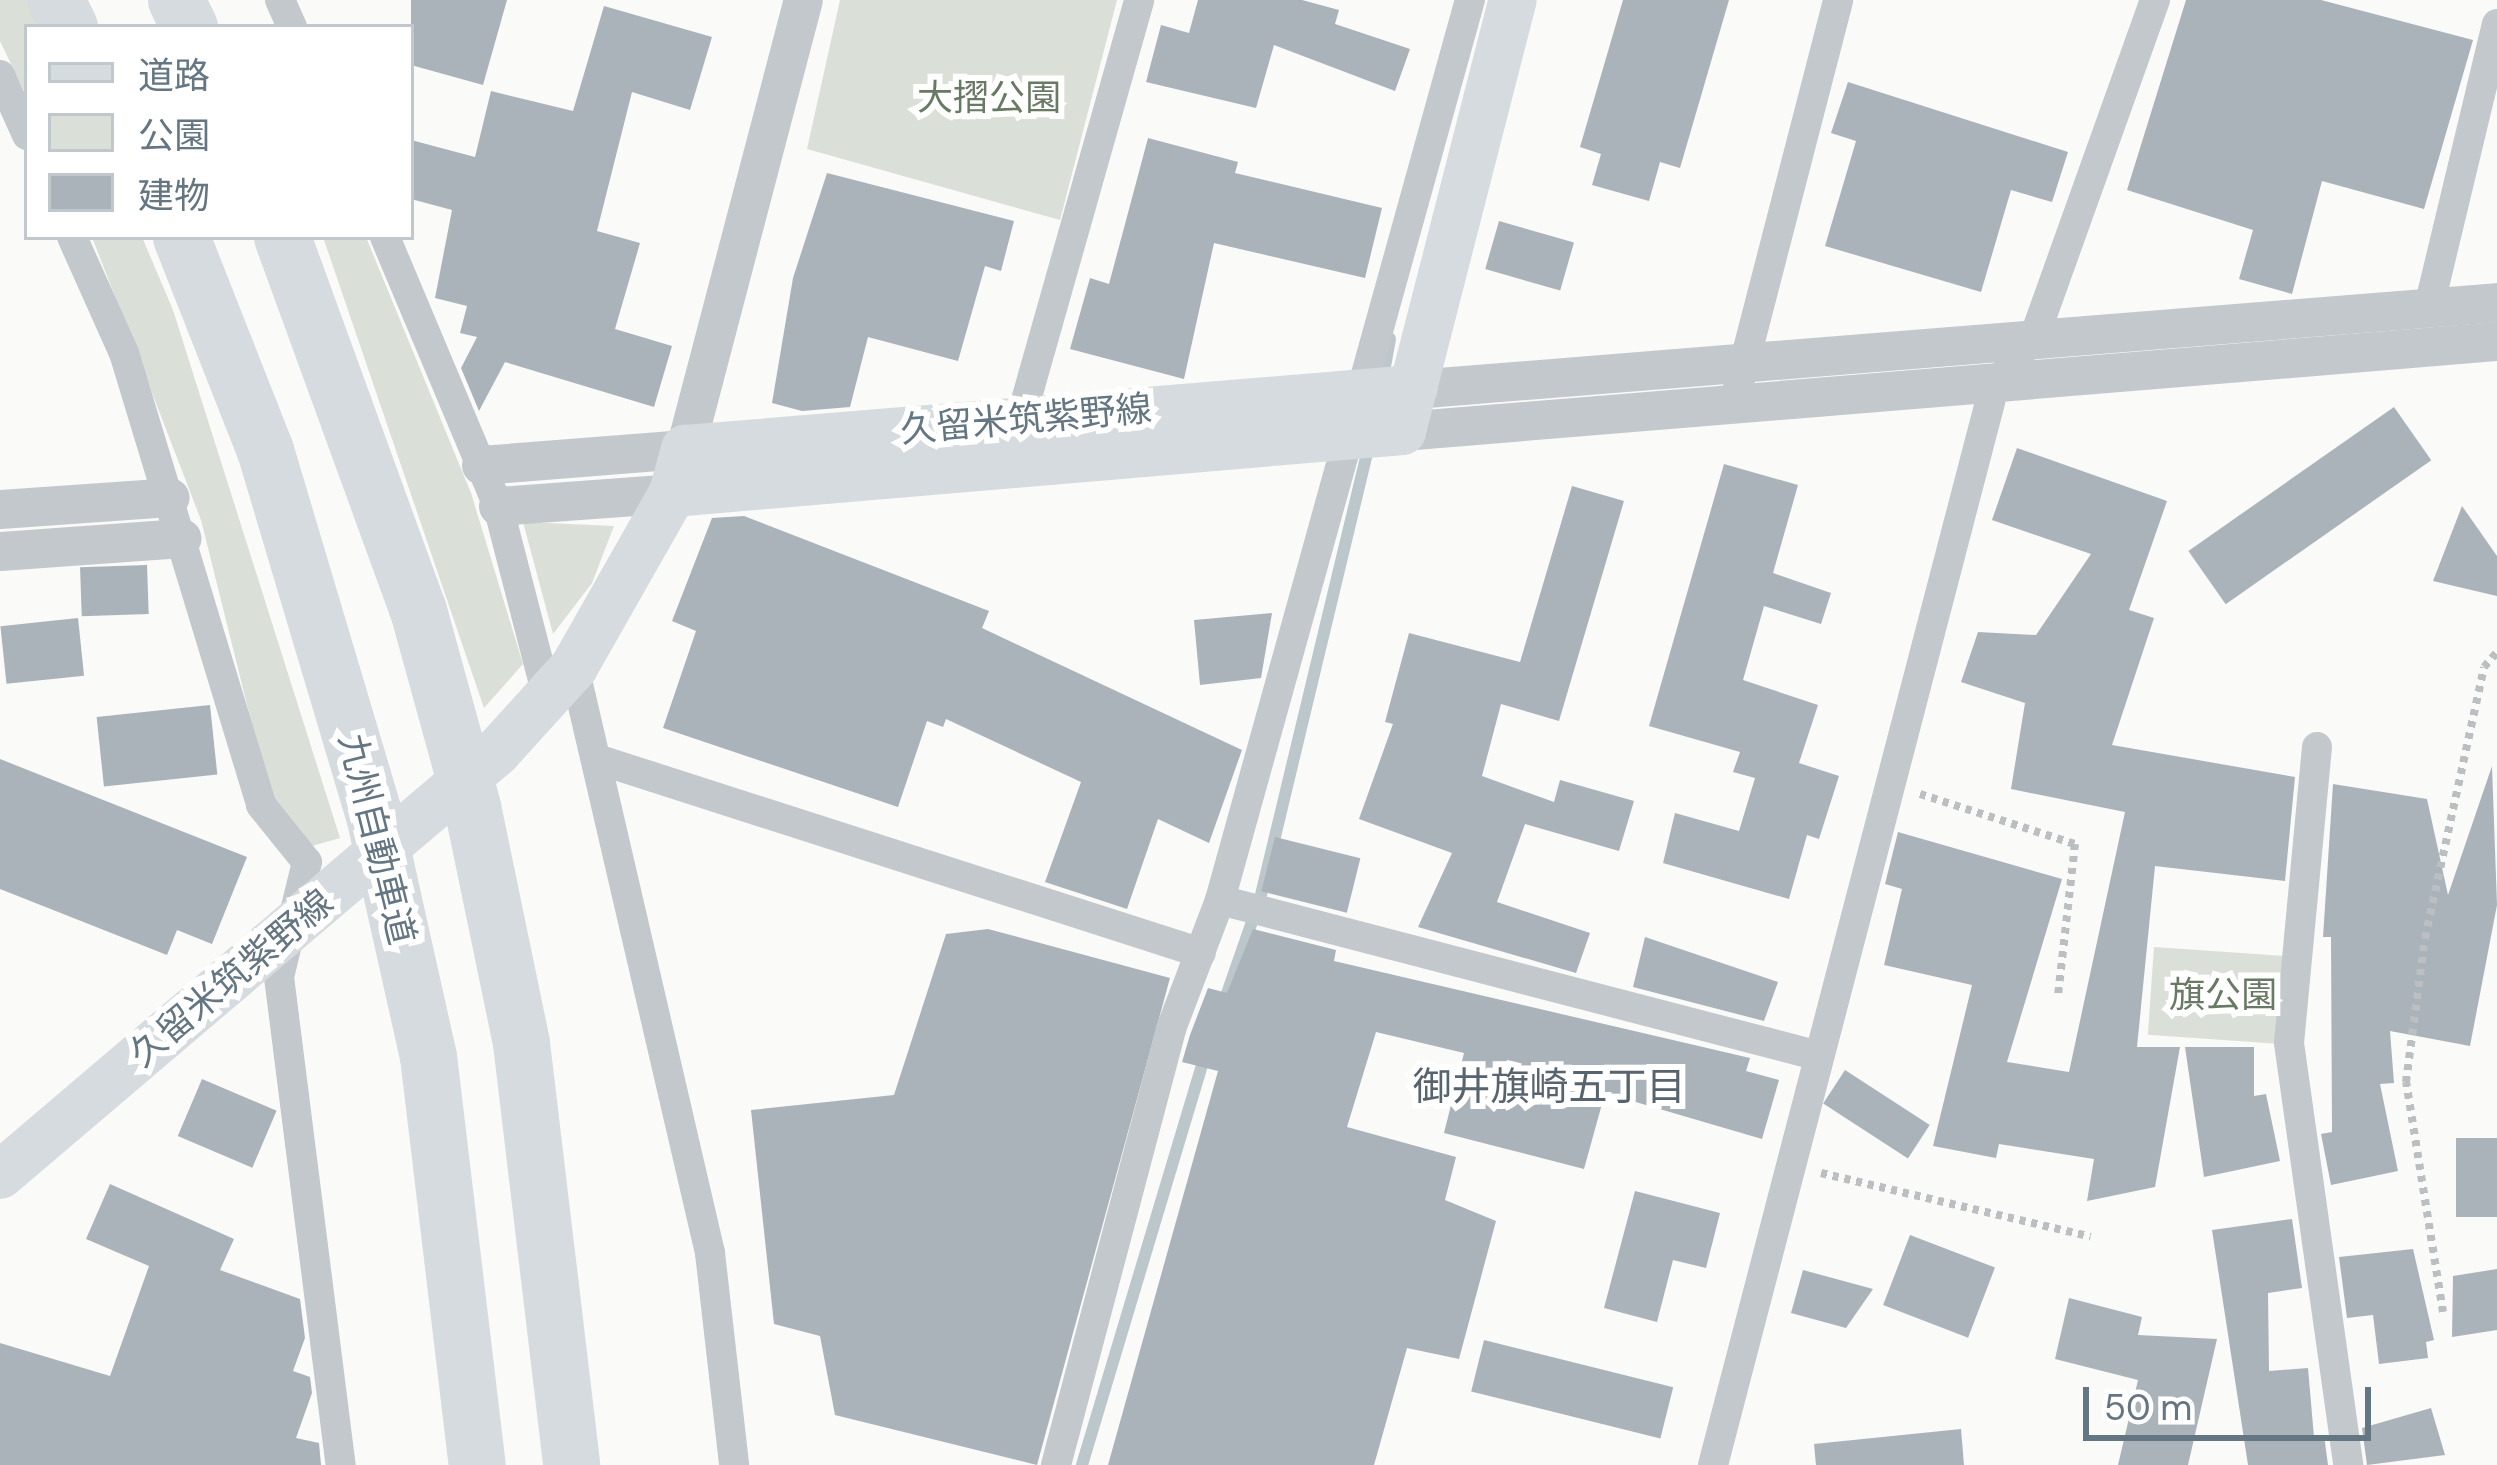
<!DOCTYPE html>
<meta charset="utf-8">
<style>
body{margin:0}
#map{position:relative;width:2497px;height:1465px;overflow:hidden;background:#fafaf8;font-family:"DM Sans","Noto Sans JP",sans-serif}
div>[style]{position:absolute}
.green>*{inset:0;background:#dadfd7;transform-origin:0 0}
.stream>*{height:12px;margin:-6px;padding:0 6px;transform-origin:6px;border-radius:6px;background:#bbc7cb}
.building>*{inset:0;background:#aab3b9;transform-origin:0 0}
.path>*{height:8px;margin-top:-4px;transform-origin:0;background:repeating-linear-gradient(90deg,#bbbfc2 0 6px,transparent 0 12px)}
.minor>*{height:30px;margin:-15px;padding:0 15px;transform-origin:15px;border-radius:15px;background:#c3c8cc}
.tertiary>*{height:39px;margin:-19.5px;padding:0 19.5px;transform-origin:19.5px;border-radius:19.5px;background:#c3c8cc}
.primary>*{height:48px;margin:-24px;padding:0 24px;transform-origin:24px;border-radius:24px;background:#d6dbdf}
.motorway>*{height:57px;margin:-28.5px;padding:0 28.5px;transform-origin:28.5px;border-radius:28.5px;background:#d6dbdf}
span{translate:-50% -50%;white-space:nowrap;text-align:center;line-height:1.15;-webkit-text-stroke:12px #fff;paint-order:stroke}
.park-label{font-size:36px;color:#687a64}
.street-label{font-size:36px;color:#657683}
.neighbourhood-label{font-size:39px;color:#57646e}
.legend{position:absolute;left:24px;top:24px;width:390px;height:216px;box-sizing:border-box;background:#fff;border:3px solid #c1c8cd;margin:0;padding:15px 21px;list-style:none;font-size:36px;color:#657683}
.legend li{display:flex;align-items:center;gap:24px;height:60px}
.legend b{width:60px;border:3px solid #c1c8cd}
.scale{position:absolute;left:2083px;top:1387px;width:288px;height:54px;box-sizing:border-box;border:6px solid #657683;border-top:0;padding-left:15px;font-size:36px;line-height:42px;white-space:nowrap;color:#657683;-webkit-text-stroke:9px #fff;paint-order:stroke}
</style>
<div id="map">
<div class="green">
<div style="clip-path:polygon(0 0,33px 0,47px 27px,27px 27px,27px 97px,0 41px)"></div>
<div style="clip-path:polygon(840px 0,1117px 0,1060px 220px,807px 149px)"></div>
<div style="clip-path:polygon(92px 237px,142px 237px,173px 310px,340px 838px,312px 846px,277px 825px,201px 520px)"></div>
<div style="clip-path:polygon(323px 237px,366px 237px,471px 493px,523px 664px,484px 708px)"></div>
<div style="clip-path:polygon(523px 522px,614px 526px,592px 583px,553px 634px)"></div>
<div style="left:2154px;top:947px;width:143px;height:88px;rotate:4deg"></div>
</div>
<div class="stream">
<div style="left:1382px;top:383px;width:45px;rotate:-79.7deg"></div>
<div style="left:1223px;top:1005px;width:112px;rotate:-70.8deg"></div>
<div style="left:1260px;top:899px;width:467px;rotate:-76.5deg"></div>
<div style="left:1082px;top:1465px;width:431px;rotate:-73.3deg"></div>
</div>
<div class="building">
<div style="clip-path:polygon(411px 0,507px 0,483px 85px,411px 65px)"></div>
<div style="clip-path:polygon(1198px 0,1302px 0,1339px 10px,1335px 24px,1410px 49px,1395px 91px,1274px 45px,1256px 108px,1146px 82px,1161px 25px,1189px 33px)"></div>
<div style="clip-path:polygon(1623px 0,1729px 0,1680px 168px,1660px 162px,1649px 201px,1592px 185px,1601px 154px,1580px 147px)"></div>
<div style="clip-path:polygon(2186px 0,2321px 0,2473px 40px,2424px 209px,2322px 181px,2292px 294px,2239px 279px,2253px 230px,2127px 190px)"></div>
<div style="clip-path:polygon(604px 6px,712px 37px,690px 110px,632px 92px,597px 231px,640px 243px,615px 329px,672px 346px,654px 407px,505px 362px,479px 411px,461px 368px,477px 337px,460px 333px,467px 306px,435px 298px,452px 210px,411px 199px,411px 140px,475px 157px,491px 91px,573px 111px)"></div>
<div style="clip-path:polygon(1848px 82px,2068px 152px,2052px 202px,2011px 190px,1981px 292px,1825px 246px,1856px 141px,1831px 133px)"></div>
<div style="clip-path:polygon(1148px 138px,1238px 162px,1235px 173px,1382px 208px,1365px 278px,1214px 243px,1184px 379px,1070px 349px,1090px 278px,1109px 284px)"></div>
<div style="clip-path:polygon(827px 173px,1014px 221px,1001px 271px,985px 266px,958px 361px,868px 337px,850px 407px,802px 411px,772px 403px,793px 278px)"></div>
<div style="left:1499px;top:221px;width:78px;height:50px;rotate:16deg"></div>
<div style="left:2394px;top:407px;width:65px;height:251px;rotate:55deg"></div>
<div style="clip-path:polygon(2017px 448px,2167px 501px,2129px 610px,2154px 618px,2112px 745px,2295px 777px,2285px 881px,2155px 866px,2137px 1047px,2180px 1047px,2155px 1187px,2087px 1201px,2094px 1159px,1999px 1144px,1996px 1158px,1933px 1146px,1972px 985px,1884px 965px,1902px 889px,1885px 884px,1898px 832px,2062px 879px,2007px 1062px,2069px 1072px,2125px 812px,2011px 789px,2025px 703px,1961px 682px,1978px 632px,2036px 635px,2091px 554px,1992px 520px)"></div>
<div style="clip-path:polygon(1724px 464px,1798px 485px,1773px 573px,1831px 593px,1821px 624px,1764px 606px,1743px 680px,1818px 705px,1799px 763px,1839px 776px,1819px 839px,1807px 835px,1789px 899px,1663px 863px,1675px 813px,1739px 831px,1755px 778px,1733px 772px,1740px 752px,1649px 726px)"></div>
<div style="clip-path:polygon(1572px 486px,1624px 501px,1559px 721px,1501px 704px,1482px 776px,1554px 802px,1560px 780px,1634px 801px,1619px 851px,1525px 824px,1497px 902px,1590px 933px,1576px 973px,1418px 927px,1452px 853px,1359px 819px,1393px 724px,1385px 722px,1409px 633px,1520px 662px)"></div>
<div style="clip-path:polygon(2462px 506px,2497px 556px,2497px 596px,2433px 581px)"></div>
<div style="clip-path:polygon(744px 516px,989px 611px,982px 628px,1242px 750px,1209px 843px,1158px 819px,1127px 909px,1045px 882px,1081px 782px,946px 719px,943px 727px,927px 721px,898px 807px,663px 728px,696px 631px,672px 621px,712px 518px)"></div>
<div style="left:147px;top:565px;width:49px;height:67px;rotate:88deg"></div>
<div style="clip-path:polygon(1272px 613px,1261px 678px,1200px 685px,1194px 620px)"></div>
<div style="left:78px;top:618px;width:58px;height:78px;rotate:84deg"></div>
<div style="left:210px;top:705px;width:70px;height:114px;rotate:84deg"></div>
<div style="clip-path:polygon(0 759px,247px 857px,212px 944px,177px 930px,167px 955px,0 889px)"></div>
<div style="clip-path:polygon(2492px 766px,2497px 905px,2470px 1046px,2390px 1031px,2394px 1083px,2380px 1084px,2398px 1171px,2331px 1185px,2321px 1134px,2332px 1132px,2331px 937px,2323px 937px,2333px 784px,2427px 799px,2448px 895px)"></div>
<div style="left:1275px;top:837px;width:88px;height:56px;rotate:14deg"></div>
<div style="clip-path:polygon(988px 929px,1170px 978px,1037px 1465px,835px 1415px,820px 1336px,774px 1324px,751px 1110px,894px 1095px,946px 934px)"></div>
<div style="clip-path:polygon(1253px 929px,1336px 950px,1334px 961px,1750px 1058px,1746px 1071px,1779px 1080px,1762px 1139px,1605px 1093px,1584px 1169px,1444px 1133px,1464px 1053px,1376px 1032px,1347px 1127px,1456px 1157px,1445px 1200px,1496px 1221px,1459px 1359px,1407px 1348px,1374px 1465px,1108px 1465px,1218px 1071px,1182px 1062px,1190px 1035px,1208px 988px,1227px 993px)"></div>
<div style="clip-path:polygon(1645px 937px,1778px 982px,1764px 1021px,1633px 987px)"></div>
<div style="clip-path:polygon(2185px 1047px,2254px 1047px,2254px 1096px,2266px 1094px,2280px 1161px,2204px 1177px)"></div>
<div style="left:1845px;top:1070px;width:101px;height:40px;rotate:33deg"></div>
<div style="left:202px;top:1079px;width:81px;height:62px;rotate:23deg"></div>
<div style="left:2456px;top:1138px;width:41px;height:79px"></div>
<div style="clip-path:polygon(110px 1184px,234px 1239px,220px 1270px,300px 1299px,305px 1338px,293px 1371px,310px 1377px,312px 1393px,296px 1438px,319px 1443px,321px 1465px,0 1465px,0 1343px,110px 1376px,149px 1266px,86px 1239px)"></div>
<div style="clip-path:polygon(1635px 1191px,1720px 1213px,1706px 1268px,1673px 1260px,1657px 1322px,1604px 1308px)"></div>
<div style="clip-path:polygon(2292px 1219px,2302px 1288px,2268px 1293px,2269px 1371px,2308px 1368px,2314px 1437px,2324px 1435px,2328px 1465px,2248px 1465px,2212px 1230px)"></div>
<div style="left:1910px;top:1235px;width:91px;height:75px;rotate:21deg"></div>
<div style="clip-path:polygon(2413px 1249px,2434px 1340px,2426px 1342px,2428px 1358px,2379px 1364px,2373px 1315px,2347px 1318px,2339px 1257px)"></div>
<div style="clip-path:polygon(2497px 1269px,2497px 1330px,2452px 1337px,2453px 1276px)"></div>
<div style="clip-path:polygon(1803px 1270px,1873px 1289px,1846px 1328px,1791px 1313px)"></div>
<div style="clip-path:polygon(2069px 1298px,2142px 1317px,2138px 1335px,2217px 1339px,2188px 1465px,2118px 1465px,2138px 1380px,2055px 1359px)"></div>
<div style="left:1484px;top:1340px;width:195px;height:53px;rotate:14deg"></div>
<div style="clip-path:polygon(2431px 1408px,2445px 1455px,2367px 1465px,2362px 1428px)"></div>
<div style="clip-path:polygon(1961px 1429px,1964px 1465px,1816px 1465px,1814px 1444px)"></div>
</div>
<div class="path">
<div style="left:1920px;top:794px;width:163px;rotate:17.9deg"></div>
<div style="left:2075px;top:844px;width:153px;rotate:96.4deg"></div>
<div style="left:1821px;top:1173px;width:277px;rotate:13.3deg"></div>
<div style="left:2443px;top:1312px;width:233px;rotate:-99.1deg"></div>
<div style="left:2406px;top:1082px;width:145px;rotate:-82.5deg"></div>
<div style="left:2425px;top:938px;width:277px;rotate:-77.7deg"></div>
<div style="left:2484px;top:667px;width:20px;rotate:-49deg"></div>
</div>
<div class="minor">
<div style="left:280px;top:0;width:30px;rotate:66deg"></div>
<div style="left:0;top:75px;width:66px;rotate:65.8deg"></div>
<div style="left:72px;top:237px;width:127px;rotate:65.9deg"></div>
<div style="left:124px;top:353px;width:472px;rotate:73.1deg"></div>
<div style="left:261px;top:805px;width:73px;rotate:51.1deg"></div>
<div style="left:307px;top:862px;width:118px;rotate:103.7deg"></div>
<div style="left:279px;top:977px;width:492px;rotate:82.8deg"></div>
<div style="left:385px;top:237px;width:292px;rotate:67.2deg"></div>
<div style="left:498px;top:506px;width:196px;rotate:75.5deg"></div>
<div style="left:2429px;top:307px;width:291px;rotate:-76.5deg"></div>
<div style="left:1733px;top:407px;width:420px;rotate:-75.5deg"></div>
<div style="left:1021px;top:418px;width:434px;rotate:-74.2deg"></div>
<div style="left:574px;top:667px;width:602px;rotate:76.93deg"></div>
<div style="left:710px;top:1253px;width:213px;rotate:83.5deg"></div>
<div style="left:2317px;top:747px;width:297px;rotate:95.4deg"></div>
<div style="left:2289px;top:1043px;width:426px;rotate:82deg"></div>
<div style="left:600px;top:760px;width:631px;rotate:17.8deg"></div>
<div style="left:1220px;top:900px;width:619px;rotate:14.6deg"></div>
<div style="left:1056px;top:1465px;width:451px;rotate:-75.2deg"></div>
<div style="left:1171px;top:1029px;width:138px;rotate:-69.2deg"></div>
<div style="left:1220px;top:900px;width:934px;rotate:-74.48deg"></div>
<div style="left:1713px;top:1465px;width:1114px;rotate:-75.39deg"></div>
<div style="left:1994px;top:387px;width:66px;rotate:-51.7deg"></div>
<div style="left:2035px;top:335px;width:356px;rotate:-70.3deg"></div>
</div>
<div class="tertiary">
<div style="left:1414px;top:389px;width:1086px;rotate:-4.59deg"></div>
<div style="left:1402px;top:431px;width:1099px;rotate:-4.7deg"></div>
<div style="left:481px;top:465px;width:205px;rotate:-4.5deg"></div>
<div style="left:685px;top:449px;width:464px;rotate:-75.3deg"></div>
<div style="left:498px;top:506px;width:175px;rotate:-4.2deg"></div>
<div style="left:0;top:509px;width:170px;rotate:-4deg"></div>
<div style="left:0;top:551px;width:182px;rotate:-4.1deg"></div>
</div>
<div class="primary">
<div style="left:673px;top:493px;width:732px;rotate:-4.86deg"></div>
<div style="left:1402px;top:431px;width:445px;rotate:-75.6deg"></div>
<div style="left:0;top:1175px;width:653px;rotate:-40.4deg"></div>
<div style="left:497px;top:752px;width:115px;rotate:-47.8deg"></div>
<div style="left:574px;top:667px;width:200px;rotate:-60.4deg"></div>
<div style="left:673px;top:493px;width:46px;rotate:-74.7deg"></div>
<div style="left:685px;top:449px;width:731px;rotate:-4.71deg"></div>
</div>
<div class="motorway">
<div style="left:56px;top:0;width:30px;rotate:64deg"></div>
<div style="left:176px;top:0;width:30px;rotate:64deg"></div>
<div style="left:181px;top:237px;width:229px;rotate:68.5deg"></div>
<div style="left:265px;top:450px;width:381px;rotate:73.4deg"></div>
<div style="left:374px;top:815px;width:247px;rotate:77.4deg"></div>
<div style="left:428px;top:1056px;width:412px;rotate:83.2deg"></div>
<div style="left:282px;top:237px;width:397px;rotate:70deg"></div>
<div style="left:418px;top:610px;width:203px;rotate:74.6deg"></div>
<div style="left:472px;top:806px;width:242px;rotate:78.3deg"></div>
<div style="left:521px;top:1043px;width:425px;rotate:83.2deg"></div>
</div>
<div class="park-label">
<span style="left:989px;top:98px">大摺公園</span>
<span style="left:2223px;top:995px">旗公園</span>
</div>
<div class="street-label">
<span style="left:1026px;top:419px;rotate:-5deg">久留米筑紫野線</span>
<span style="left:377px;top:839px;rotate:76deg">九州自動車道</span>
<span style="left:231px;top:978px;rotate:-40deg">久留米筑紫野線</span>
</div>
<div class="neighbourhood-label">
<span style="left:1549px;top:1087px">御井旗崎五丁目</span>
</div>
<ul class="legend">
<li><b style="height:15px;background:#d6dbdf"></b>道路</li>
<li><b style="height:33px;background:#dadfd7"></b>公園</li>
<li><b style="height:33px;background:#aab3b9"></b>建物</li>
</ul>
<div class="scale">50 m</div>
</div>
